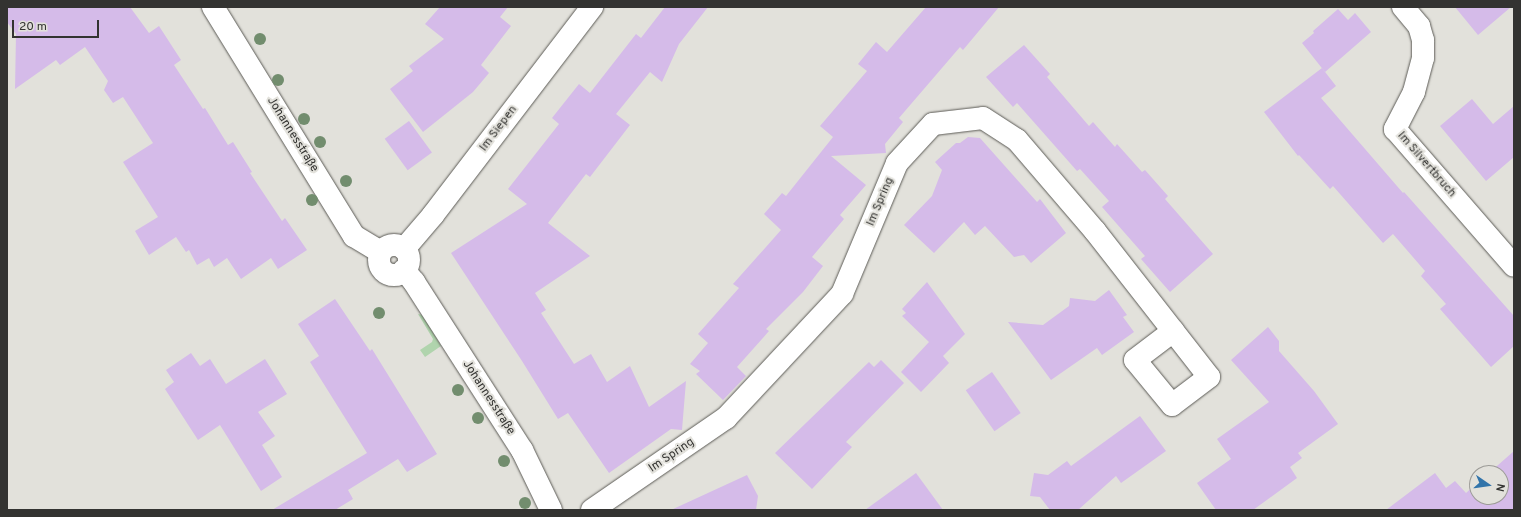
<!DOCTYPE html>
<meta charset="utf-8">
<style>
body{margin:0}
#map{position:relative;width:1521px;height:517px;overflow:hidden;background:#e2e1db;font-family:Overpass,sans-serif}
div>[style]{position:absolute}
.green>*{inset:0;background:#b0d4ad}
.building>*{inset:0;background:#d5bbe9;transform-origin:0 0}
.roads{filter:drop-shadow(0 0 1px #5c5b56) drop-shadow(0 0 1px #5c5b56)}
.minor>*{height:22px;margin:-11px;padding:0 11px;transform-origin:11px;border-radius:11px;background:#fff}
.minor>.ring{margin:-11px;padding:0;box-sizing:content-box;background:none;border:22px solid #fff;border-radius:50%}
.trees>*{width:12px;height:12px;margin:-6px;border-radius:50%;background:#728d6e}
span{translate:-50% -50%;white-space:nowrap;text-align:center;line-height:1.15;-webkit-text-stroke:4px #e2e1db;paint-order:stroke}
.street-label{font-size:12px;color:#333331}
.frame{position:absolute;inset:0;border:8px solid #333331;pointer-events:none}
.north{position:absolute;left:1469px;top:465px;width:40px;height:40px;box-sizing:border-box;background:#e2e1db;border:1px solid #9c9b97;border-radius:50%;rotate:103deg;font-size:11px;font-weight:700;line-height:16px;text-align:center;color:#333331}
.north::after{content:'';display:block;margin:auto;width:14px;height:18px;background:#3274aa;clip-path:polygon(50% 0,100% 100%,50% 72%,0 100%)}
.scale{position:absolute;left:12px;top:20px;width:87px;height:18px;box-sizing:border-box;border:2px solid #333331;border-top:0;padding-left:5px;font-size:12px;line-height:14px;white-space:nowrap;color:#333331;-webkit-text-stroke:3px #e2e1db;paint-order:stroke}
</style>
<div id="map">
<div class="green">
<div style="clip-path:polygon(418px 314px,423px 315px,441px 346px,425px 357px,420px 350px,432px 342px,433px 339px)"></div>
</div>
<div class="building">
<div style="clip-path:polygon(7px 7px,130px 7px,149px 33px,159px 26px,181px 60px,174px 65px,203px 109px,205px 108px,228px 145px,233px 142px,252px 172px,250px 173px,282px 221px,285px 218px,307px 250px,278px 269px,271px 258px,241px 279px,227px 258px,214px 267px,209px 258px,197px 265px,189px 250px,186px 252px,176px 237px,149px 255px,135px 231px,158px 217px,123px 162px,153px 143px,123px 97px,113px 103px,104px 90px,108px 81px,85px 47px,60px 65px,56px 60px,15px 89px,16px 34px,7px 22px)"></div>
<div style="clip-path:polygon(440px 7px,508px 7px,500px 17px,511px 26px,481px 65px,489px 73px,473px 92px,423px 132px,390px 89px,413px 71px,409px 66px,444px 39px,425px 24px)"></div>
<div style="clip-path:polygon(665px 7px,708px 7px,679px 44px,662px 82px,650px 72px,616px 114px,630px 125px,590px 177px,586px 174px,548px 223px,590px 256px,535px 293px,546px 310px,541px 313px,574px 364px,591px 354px,607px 382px,630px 366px,649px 407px,686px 381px,682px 430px,671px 429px,609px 473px,568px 413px,558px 419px,522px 361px,451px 253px,527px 204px,508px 189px,559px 124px,552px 118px,579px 84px,590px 93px,636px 34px,641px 38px)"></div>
<div style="clip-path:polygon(926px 7px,999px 7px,963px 50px,960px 47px,899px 118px,903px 122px,885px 144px,886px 153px,831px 156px,866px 185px,840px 215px,844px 219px,812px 257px,823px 266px,803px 292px,766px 329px,769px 331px,737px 367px,746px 376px,723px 400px,696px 374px,700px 371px,690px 364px,708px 343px,698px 334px,739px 288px,733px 284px,781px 230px,764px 214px,782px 193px,786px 196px,833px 137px,820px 126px,867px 71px,858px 64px,876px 42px,887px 52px)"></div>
<div style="clip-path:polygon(1455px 7px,1511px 7px,1478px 35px)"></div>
<div style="clip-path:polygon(1338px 9px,1348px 20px,1355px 13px,1371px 32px,1325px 72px,1302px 43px,1314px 33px,1313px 31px)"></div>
<div style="clip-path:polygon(1024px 45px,1050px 74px,1047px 77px,1089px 126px,1093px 122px,1115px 147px,1117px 144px,1142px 172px,1145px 170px,1168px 196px,1165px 199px,1213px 254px,1170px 292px,1141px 259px,1145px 256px,1102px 207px,1109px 201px,1080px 169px,1077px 171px,1017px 103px,1013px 107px,986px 77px)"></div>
<div style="clip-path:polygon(1322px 68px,1336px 86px,1321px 98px,1403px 193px,1404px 192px,1514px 316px,1514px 346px,1491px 367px,1440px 309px,1446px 304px,1421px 276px,1425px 271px,1393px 234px,1383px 243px,1333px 186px,1330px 189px,1299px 155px,1298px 156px,1264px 112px)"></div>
<div style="clip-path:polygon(1472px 99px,1493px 124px,1514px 106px,1514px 157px,1486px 181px,1440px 126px)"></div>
<div style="left:409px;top:121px;width:39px;height:30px;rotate:54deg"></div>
<div style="clip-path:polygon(968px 137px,980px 138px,1037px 202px,1040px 199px,1066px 233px,1031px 263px,1024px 255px,1014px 257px,985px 226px,975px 235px,964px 222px,934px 253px,904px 225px,932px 196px,942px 170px,935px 162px,956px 143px,960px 143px)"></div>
<div style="clip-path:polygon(927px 282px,965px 334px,943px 356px,949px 363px,921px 392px,901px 372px,929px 342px,902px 316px,906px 313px,902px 309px)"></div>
<div style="clip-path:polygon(1109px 290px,1127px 315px,1123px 317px,1134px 332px,1102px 355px,1097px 348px,1051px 380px,1008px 322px,1043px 325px,1069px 306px,1070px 298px,1095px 301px)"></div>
<div style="clip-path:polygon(335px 299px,370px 351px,372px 349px,437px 454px,407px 472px,398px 459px,348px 490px,353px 499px,335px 510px,272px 510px,367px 453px,310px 362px,319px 356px,298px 324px)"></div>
<div style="clip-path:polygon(1268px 327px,1279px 341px,1279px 351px,1314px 391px,1338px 424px,1298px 453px,1302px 458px,1290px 467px,1297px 478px,1253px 510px,1216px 510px,1197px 483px,1231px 459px,1217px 439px,1269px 402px,1231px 360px)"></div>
<div style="clip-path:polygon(191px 353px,200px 366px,210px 359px,226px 384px,265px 359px,287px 394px,258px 412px,275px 436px,262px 445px,282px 477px,261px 491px,220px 425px,198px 440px,165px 389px,174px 382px,166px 370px)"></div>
<div style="clip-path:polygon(881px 360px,904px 383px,846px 442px,852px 447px,812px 489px,775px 453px,869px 362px,874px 367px)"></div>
<div style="left:992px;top:372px;width:50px;height:32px;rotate:55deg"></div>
<div style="clip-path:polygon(1140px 416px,1166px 451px,1121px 483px,1116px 476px,1078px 510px,1050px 510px,1040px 497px,1030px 496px,1034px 473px,1048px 475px,1067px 461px,1071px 466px)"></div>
<div style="clip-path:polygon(1514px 451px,1514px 510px,1386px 510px,1435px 473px,1446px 488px,1455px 481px,1466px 493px,1477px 483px,1477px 497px,1501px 497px,1501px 473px,1489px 473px)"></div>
<div style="clip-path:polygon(916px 473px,943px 510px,865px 510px)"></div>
<div style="clip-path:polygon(747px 475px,758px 496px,756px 510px,671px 510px)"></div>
</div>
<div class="roads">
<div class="minor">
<div style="left:213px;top:7px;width:269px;rotate:58.4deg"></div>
<div style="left:354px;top:236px;width:31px;rotate:31deg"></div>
<div style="left:1403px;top:7px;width:25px;rotate:50deg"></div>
<div style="left:1419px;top:26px;width:15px;rotate:74deg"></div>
<div style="left:1423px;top:40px;width:18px;rotate:90deg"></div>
<div style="left:1423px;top:58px;width:35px;rotate:105deg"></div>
<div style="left:1414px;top:92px;width:42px;rotate:117.2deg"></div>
<div style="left:1395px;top:129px;width:181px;rotate:49deg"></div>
<div class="ring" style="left:379px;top:245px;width:8px;height:8px"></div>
<div style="left:404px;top:249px;width:45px;rotate:-49.5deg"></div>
<div style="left:433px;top:215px;width:262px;rotate:-52.6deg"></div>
<div style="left:404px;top:270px;width:16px;rotate:50deg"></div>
<div style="left:414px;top:282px;width:200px;rotate:57.3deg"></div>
<div style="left:522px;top:450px;width:67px;rotate:64.2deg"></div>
<div style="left:592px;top:510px;width:163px;rotate:-34.5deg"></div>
<div style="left:726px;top:418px;width:170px;rotate:-46.9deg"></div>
<div style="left:842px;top:294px;width:142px;rotate:-67.2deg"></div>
<div style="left:897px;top:163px;width:53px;rotate:-47.3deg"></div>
<div style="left:933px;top:124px;width:50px;rotate:-6.8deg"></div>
<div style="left:983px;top:118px;width:40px;rotate:32.9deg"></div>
<div style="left:1017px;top:140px;width:120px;rotate:49.4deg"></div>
<div style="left:1095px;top:231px;width:185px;rotate:52deg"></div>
<div style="left:1209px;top:377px;width:46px;rotate:142.9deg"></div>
<div style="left:1172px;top:405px;width:58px;rotate:-129.4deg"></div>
<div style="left:1135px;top:360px;width:48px;rotate:-37.3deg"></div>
</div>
</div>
<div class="trees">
<div style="left:260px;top:39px"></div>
<div style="left:278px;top:80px"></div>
<div style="left:304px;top:119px"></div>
<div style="left:320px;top:142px"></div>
<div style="left:346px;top:181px"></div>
<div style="left:312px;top:200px"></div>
<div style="left:379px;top:313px"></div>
<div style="left:458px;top:390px"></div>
<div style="left:478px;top:418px"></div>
<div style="left:504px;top:461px"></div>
<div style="left:525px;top:503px"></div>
</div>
<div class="street-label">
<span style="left:499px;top:129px;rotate:-53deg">Im Siepen</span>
<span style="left:292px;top:135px;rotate:58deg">Johannesstraße</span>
<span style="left:1426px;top:165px;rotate:49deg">Im Silvertbruch</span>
<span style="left:881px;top:202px;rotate:-67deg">Im Spring</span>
<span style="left:488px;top:398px;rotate:57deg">Johannesstraße</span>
<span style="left:672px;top:456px;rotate:-34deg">Im Spring</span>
</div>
<div class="frame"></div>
<div class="north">N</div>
<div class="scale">20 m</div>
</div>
